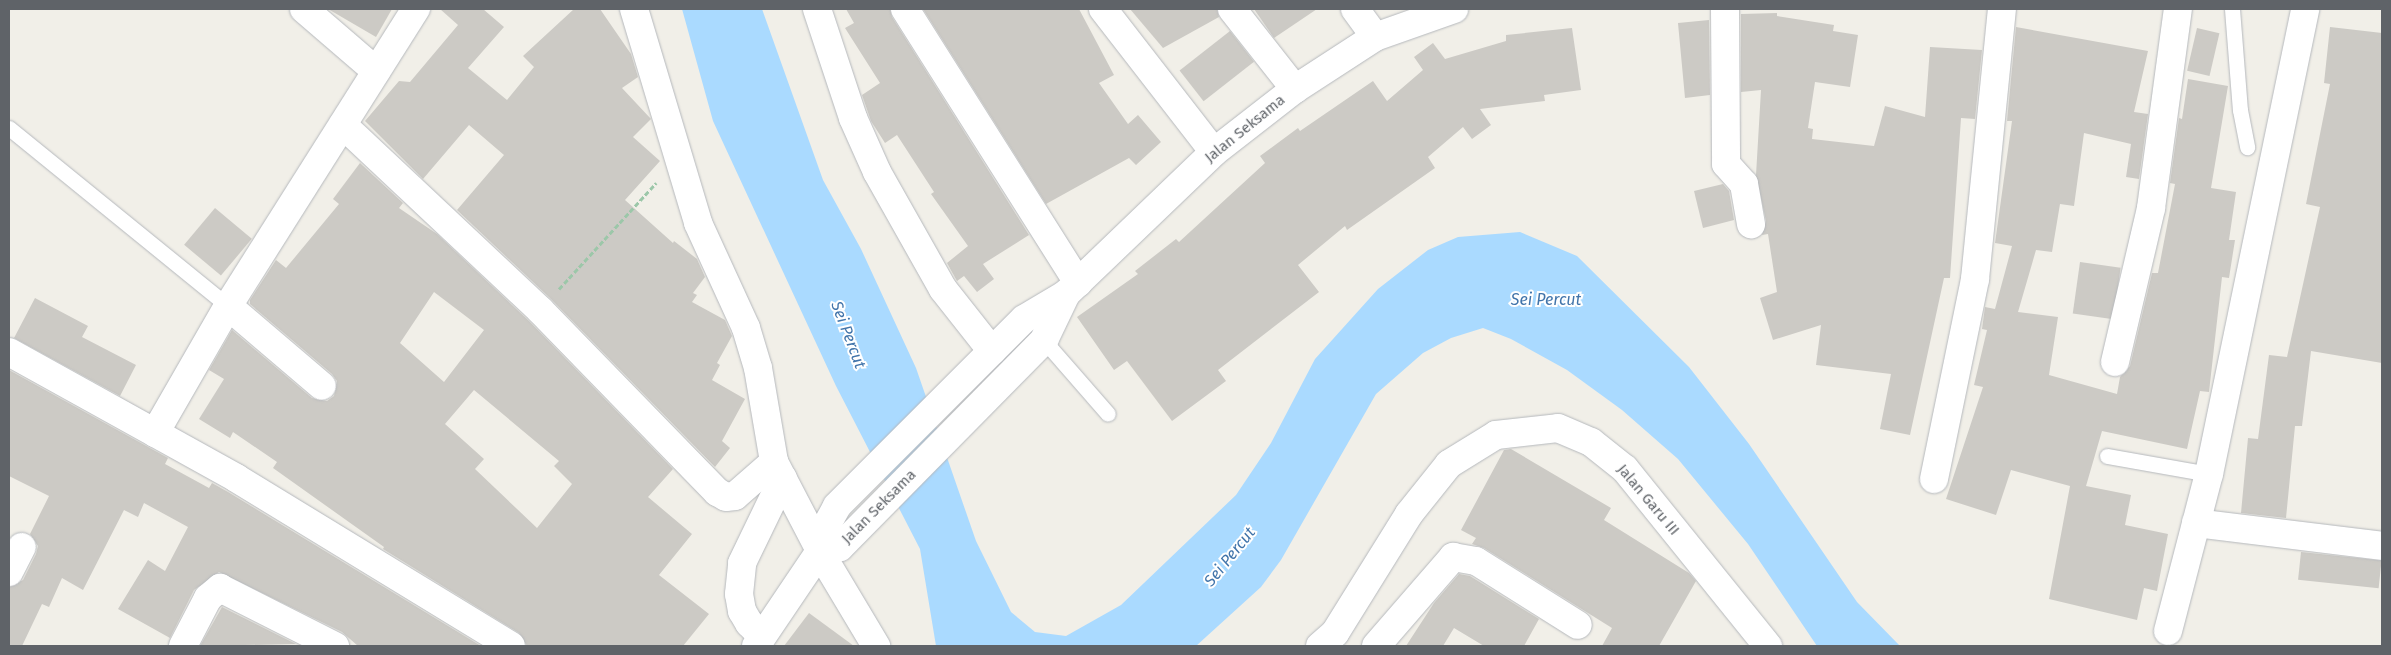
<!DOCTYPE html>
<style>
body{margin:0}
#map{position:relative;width:2391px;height:655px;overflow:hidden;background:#f1efe8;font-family:"Fira Sans",sans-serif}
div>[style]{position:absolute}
.water>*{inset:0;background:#aadaff}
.building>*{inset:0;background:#cccac5;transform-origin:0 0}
.path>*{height:3px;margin-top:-1.5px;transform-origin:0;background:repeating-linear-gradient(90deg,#9cc7a9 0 5px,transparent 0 7.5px)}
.roads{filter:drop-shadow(0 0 1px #b5b8bc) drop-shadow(0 0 1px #b5b8bc)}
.service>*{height:15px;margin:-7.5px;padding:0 7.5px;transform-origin:7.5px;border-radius:7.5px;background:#fff}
.minor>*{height:28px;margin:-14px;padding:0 14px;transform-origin:14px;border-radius:14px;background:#fff}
.secondary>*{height:28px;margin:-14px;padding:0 14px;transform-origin:14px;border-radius:14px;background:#fff}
span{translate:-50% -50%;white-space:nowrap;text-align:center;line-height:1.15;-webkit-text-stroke:4px #fff;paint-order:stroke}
.street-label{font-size:15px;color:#5f6368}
.water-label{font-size:16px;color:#4174aa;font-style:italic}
.frame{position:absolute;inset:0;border:10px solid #5f6368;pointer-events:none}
</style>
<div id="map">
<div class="water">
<div style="clip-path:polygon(682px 9px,762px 9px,823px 180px,861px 249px,916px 368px,976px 541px,1011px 612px,1035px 632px,1066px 636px,1121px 605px,1236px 495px,1271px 443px,1315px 359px,1378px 289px,1428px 250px,1458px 237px,1520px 232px,1577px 256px,1689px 367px,1749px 444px,1857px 602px,1900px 646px,1817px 646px,1748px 544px,1678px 459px,1622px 410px,1567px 370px,1511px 339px,1483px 328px,1451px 338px,1423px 353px,1376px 394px,1281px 560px,1261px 587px,1196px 646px,936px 646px,920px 549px,836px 386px,713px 121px)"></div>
</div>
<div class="building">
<div style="clip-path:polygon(328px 9px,392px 9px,376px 37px)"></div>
<div style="clip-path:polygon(440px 9px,483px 9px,504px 27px,468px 68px,507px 100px,534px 67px,523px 56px,574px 9px,600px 9px,631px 54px,638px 77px,622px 88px,651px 119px,633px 137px,660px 161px,625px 200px,673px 243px,674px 241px,697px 259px,705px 277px,693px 293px,697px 295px,692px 302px,725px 320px,732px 336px,717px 363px,720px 365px,712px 380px,745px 399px,722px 441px,730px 448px,715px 467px,551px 299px,457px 210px,504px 155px,469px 125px,423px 179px,365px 121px,399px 81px,410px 82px,458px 25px)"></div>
<div style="clip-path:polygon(846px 9px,890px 9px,892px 17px,1029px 235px,983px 264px,994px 279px,977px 292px,964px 276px,957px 281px,947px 263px,968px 246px,931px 194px,934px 192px,897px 135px,885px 143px,871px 121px,862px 95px,880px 83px,845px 28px,854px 23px)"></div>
<div style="clip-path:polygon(923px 9px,1079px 9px,1114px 75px,1099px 83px,1128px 124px,1138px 115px,1161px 142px,1136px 165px,1129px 158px,1046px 204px)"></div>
<div style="clip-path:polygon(1130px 9px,1217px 9px,1219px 17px,1163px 48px)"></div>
<div style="clip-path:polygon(1254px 9px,1317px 9px,1274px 38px)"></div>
<div style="clip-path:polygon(1777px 13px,1777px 16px,1834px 25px,1833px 31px,1858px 35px,1850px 87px,1815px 82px,1808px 128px,1813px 129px,1812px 139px,1874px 146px,1885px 106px,1925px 117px,1930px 47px,1982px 50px,1975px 119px,1961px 118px,1950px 278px,1944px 278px,1910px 435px,1880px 429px,1891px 374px,1816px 365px,1821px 325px,1773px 340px,1760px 298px,1777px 292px,1768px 234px,1762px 235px,1766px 221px,1756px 175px,1761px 90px,1741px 92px,1741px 14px)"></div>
<div style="clip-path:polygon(1709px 20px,1710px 95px,1685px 98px,1678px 23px)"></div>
<div style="clip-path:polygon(2016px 27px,2148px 51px,2134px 112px,2148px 114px,2139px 179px,2126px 177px,2131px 144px,2084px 133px,2074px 206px,2060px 204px,2052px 252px,2036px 250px,2018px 312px,2058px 317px,2049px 375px,2117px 394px,2120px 377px,2130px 366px,2152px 273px,2158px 273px,2175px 184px,2170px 183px,2179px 118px,2182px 119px,2188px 79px,2228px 86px,2211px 188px,2236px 192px,2229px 240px,2235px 240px,2229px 278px,2222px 277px,2209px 392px,2200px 391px,2187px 449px,2102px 431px,2086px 486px,2131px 495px,2125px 525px,2168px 534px,2157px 591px,2144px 588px,2137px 620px,2049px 599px,2070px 486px,2011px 470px,1996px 515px,1946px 499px,1983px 387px,1974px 385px,1987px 330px,1982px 329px,1985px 307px,1995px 309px,2012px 246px,1995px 243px,2012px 121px,2007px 121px)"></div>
<div style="clip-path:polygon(2330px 27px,2382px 33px,2382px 363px,2311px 351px,2302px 426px,2295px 426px,2286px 518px,2241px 513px,2248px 438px,2258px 439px,2269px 355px,2287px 357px,2320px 207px,2306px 204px,2330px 84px,2324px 83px)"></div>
<div style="clip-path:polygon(1572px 28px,1581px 90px,1544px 95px,1545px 101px,1480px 109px,1491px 125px,1472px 139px,1463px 127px,1428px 157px,1435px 168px,1347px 230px,1345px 226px,1298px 265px,1319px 292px,1218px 370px,1226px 381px,1172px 421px,1127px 361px,1114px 370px,1077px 317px,1138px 274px,1135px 271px,1176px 239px,1179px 242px,1265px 163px,1260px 156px,1298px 128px,1300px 131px,1373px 81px,1387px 101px,1423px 70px,1414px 57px,1433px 43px,1445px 59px,1506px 41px,1506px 35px)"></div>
<div style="left:2197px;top:28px;width:23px;height:44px;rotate:13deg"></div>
<div style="left:1230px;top:31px;width:39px;height:64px;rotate:52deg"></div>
<div style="clip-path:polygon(evenodd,360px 163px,403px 203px,399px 208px,437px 234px,529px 321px,673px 469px,648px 497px,692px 534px,659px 575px,709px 614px,683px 646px,527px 646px,519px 633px,383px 549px,384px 547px,273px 468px,277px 462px,233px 432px,230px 438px,199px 419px,224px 379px,209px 370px,232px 330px,312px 398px,327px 401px,334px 396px,337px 381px,332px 374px,250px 304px,250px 300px,276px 260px,286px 268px,339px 204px,333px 199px,360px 163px,434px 292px,484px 330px,444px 382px,400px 343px,434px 292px,360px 163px,474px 390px,559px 461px,554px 466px,572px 484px,537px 528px,475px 469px,484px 459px,445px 424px,474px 390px)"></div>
<div style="clip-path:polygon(1723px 184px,1729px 191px,1734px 220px,1703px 228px,1694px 191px)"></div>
<div style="left:215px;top:208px;width:48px;height:48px;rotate:40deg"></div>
<div style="left:2080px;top:262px;width:41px;height:52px;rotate:8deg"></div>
<div style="clip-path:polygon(35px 298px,88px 326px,82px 337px,136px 365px,120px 396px,14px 338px)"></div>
<div style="clip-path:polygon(9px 370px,168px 458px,165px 464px,209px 488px,212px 483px,228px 492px,481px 646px,358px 646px,342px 632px,219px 572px,194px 590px,170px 638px,118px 609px,148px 560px,165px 571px,188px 527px,144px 503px,138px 517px,124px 510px,83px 590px,62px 578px,49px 607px,42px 604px,22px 646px,9px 646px,9px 587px,23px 580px,36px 554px,38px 546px,30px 534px,49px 496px,9px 476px)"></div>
<div style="clip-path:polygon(1511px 449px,1611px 508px,1604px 520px,1689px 573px,1696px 581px,1659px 646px,1602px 646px,1612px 628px,1484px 548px,1472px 544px,1476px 538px,1461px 530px,1504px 450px)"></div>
<div style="left:2301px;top:552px;width:81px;height:28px;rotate:6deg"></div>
<div style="clip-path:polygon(1459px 574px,1470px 576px,1539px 619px,1524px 646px,1484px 646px,1454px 628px,1443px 646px,1406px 646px,1434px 603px)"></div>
<div style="clip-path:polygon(222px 607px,296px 644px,200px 646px)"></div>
<div style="clip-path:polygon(809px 613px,854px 646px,784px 646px)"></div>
</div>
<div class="path">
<div style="left:559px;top:289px;width:144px;rotate:-47.5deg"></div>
</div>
<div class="roads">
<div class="service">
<div style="left:2232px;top:9px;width:101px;rotate:85.5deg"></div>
<div style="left:2240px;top:110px;width:38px;rotate:79deg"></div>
<div style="left:9px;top:128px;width:282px;rotate:39.1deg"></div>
<div style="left:1040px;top:336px;width:103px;rotate:48.9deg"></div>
<div style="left:2107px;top:456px;width:104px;rotate:10deg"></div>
</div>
<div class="minor">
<div style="left:304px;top:9px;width:95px;rotate:40.7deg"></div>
<div style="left:634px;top:9px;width:223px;rotate:73.3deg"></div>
<div style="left:698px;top:223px;width:115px;rotate:65.4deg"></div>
<div style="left:746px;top:328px;width:42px;rotate:73.3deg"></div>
<div style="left:758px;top:368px;width:95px;rotate:80.3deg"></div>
<div style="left:774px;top:462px;width:115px;rotate:62.5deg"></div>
<div style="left:827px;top:564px;width:96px;rotate:59.1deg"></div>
<div style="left:817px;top:9px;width:115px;rotate:71.7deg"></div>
<div style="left:853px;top:118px;width:59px;rotate:66deg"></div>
<div style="left:877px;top:172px;width:134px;rotate:60.6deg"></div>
<div style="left:943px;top:289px;width:79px;rotate:51.7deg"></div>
<div style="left:905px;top:9px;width:324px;rotate:57.7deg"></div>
<div style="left:1103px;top:9px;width:181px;rotate:52.2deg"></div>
<div style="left:1232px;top:9px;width:102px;rotate:51.8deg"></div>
<div style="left:1355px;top:9px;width:34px;rotate:54deg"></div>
<div style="left:1725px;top:9px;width:155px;rotate:89.6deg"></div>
<div style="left:1726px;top:164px;width:27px;rotate:48deg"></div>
<div style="left:1744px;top:184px;width:41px;rotate:80.1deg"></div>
<div style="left:343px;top:125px;width:270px;rotate:43.2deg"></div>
<div style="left:540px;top:310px;width:254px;rotate:45.8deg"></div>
<div style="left:717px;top:492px;width:10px;rotate:29deg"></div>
<div style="left:726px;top:497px;width:9px;rotate:-6deg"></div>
<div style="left:735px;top:496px;width:52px;rotate:-41.1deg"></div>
<div style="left:228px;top:306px;width:123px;rotate:40.4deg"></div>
<div style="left:9px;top:352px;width:260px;rotate:29deg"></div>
<div style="left:236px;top:478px;width:322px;rotate:31.4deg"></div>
<div style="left:2115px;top:362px;width:158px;rotate:-76.8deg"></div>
<div style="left:2151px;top:208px;width:201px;rotate:-82.3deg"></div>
<div style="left:155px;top:433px;width:146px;rotate:-60.1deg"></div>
<div style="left:228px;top:306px;width:352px;rotate:-57.7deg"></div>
<div style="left:1934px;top:479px;width:204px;rotate:-78.4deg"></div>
<div style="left:1975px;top:279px;width:271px;rotate:-84.3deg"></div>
<div style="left:2196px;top:523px;width:187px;rotate:7deg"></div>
<div style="left:9px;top:572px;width:28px;rotate:-63deg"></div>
<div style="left:2168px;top:631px;width:162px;rotate:-75.4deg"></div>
<div style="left:2209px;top:474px;width:475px;rotate:-78.3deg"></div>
<div style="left:762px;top:636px;width:18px;rotate:-135deg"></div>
<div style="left:749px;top:623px;width:14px;rotate:-120deg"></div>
<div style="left:742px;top:611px;width:17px;rotate:-100deg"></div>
<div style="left:739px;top:594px;width:31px;rotate:-84deg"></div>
<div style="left:742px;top:563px;width:94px;rotate:-64.2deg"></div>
<div style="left:183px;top:646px;width:54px;rotate:-62.5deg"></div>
<div style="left:208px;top:598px;width:16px;rotate:-40deg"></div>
<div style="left:220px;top:588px;width:129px;rotate:26.8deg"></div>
<div style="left:1320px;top:646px;width:20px;rotate:-41deg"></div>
<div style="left:1335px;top:633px;width:140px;rotate:-58.1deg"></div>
<div style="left:1409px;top:514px;width:64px;rotate:-51.3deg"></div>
<div style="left:1449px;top:464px;width:55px;rotate:-31.7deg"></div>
<div style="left:1496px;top:435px;width:62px;rotate:-6.4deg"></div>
<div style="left:1558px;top:428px;width:36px;rotate:23deg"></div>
<div style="left:1591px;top:442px;width:43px;rotate:38.5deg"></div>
<div style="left:1625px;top:469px;width:228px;rotate:51.1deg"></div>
<div style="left:1376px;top:646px;width:118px;rotate:-49.1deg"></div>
<div style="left:1453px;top:557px;width:23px;rotate:10deg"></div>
<div style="left:1476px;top:561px;width:120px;rotate:32.1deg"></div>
</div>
<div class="secondary">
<div style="left:820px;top:551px;width:20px;rotate:-11deg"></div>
<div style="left:840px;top:547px;width:291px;rotate:-45.4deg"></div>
<div style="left:1044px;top:340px;width:51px;rotate:-64.4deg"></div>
<div style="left:756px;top:646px;width:115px;rotate:-56deg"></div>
<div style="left:820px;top:551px;width:24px;rotate:-78deg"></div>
<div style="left:825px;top:528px;width:25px;rotate:-61deg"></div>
<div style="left:837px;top:506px;width:264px;rotate:-45deg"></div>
<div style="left:1024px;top:319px;width:49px;rotate:-30.8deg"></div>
<div style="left:1066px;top:294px;width:205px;rotate:-43.8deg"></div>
<div style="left:1214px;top:152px;width:103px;rotate:-37.9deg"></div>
<div style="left:1295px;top:89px;width:95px;rotate:-33deg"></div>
<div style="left:1375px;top:37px;width:84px;rotate:-19.5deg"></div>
</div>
</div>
<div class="street-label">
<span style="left:1245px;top:129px;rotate:-39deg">Jalan Seksama</span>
<span style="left:1648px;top:500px;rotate:50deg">Jalan Garu III</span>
<span style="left:879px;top:507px;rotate:-45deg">Jalan Seksama</span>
</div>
<div class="water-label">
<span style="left:1546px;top:300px">Sei Percut</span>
<span style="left:848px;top:335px;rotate:69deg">Sei Percut</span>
<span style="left:1230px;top:557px;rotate:-51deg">Sei Percut</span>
</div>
<div class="frame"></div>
</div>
